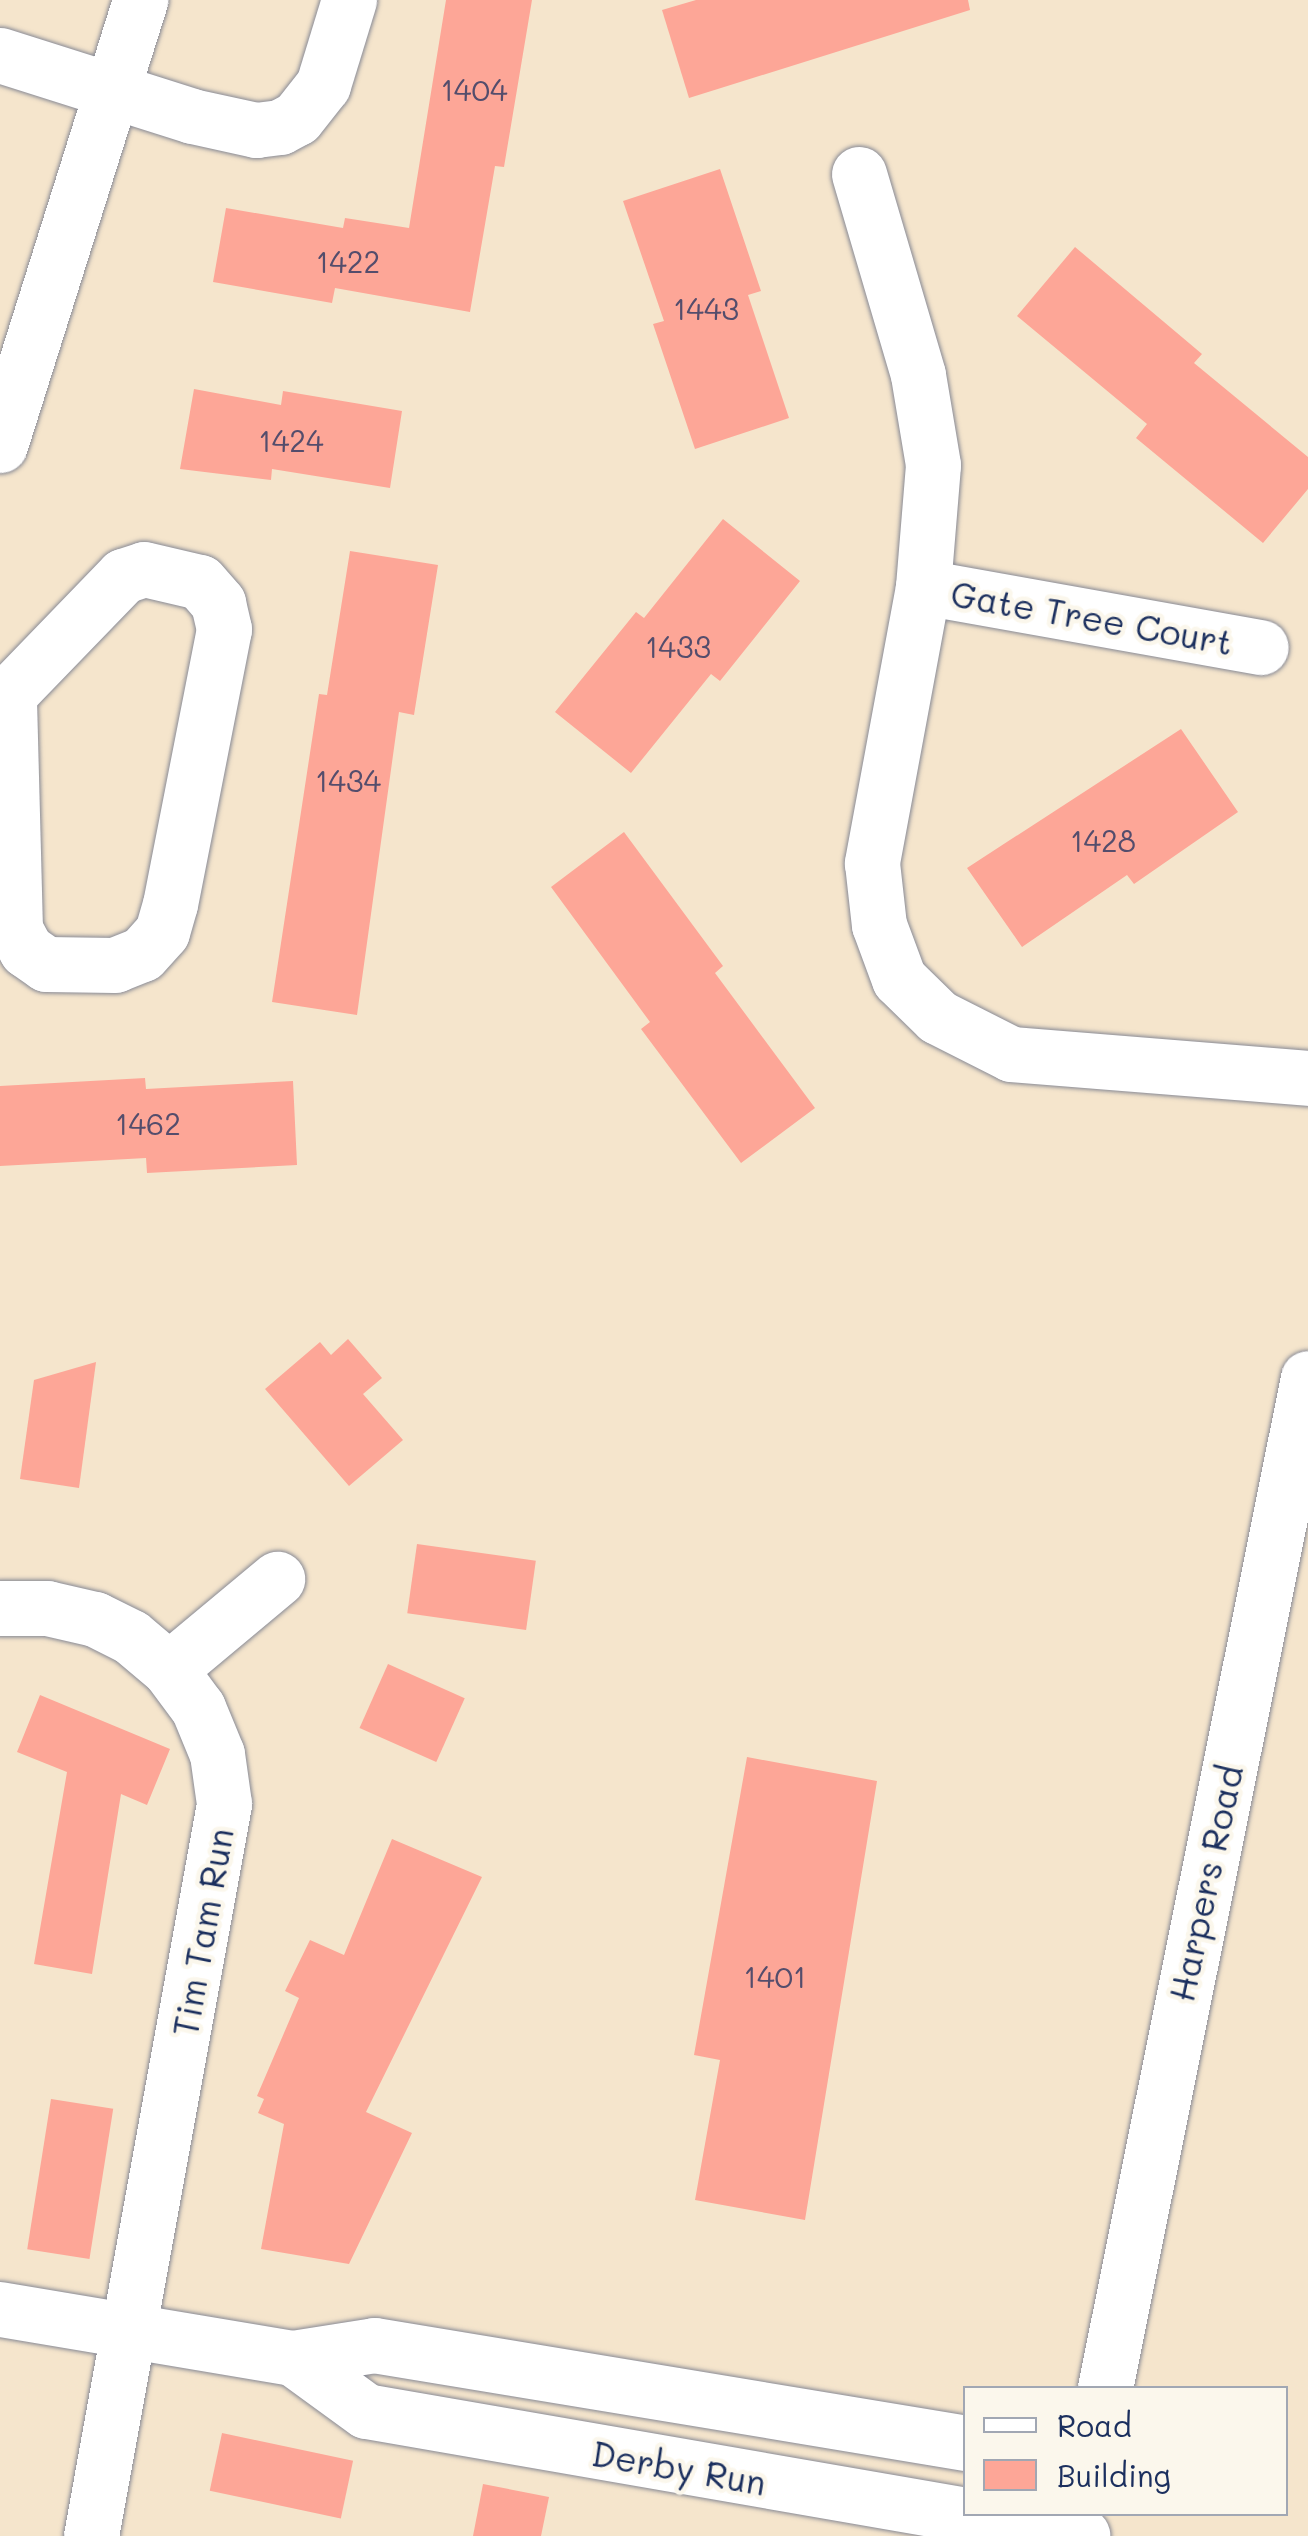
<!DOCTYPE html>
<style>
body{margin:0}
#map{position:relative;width:1308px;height:2536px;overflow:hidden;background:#f5e5cc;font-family:Mali,sans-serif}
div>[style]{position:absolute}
.building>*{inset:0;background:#fda697;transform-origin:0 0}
.roads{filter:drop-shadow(0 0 2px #888a95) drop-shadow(0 0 2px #888a95)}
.minor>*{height:55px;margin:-27.5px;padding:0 27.5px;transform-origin:27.5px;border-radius:27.5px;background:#fff}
span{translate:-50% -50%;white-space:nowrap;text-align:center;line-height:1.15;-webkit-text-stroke:9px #fbf7ec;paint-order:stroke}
.number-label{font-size:30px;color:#544d6c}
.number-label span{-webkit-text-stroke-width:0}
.street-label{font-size:35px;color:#1b2f5e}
.legend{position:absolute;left:963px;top:2386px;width:325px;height:130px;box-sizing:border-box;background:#fbf7ec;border:2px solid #a1a7b3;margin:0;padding:12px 18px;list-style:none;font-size:30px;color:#1b2f5e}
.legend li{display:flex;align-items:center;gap:20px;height:50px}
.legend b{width:50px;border:2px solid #a1a7b3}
</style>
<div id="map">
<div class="building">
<div style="clip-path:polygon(446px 0,532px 0,504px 167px,495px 166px,470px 312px,335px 288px,332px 303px,213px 282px,226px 208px,343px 228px,345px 218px,409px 228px)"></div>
<div style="clip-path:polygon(696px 0,968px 0,970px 10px,689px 98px,662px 10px)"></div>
<div style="clip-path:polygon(720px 169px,761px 291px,748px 295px,789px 418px,695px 449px,653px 324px,664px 321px,623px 201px)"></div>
<div style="clip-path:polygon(1075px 247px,1202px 354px,1194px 363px,1308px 457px,1308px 489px,1263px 543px,1136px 438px,1147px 424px,1017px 316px)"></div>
<div style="clip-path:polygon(194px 389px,281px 405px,283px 391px,402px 411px,390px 488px,272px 469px,271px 480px,180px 469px)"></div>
<div style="clip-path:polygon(723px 519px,800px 581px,720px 681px,711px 674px,631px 773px,555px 712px,636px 612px,644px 618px)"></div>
<div style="clip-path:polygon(350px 551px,438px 565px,414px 715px,399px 712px,357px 1015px,272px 1002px,319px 694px,327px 695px)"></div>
<div style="clip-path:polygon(1181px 729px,1238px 812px,1134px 884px,1127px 875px,1022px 947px,967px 868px)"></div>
<div style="clip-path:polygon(624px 832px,723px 966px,715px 973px,815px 1108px,741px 1163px,641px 1029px,650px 1022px,551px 887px)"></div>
<div style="clip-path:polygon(145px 1078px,146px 1089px,293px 1081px,297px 1165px,147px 1173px,146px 1158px,0 1166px,0 1086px)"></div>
<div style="clip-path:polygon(348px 1339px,382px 1378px,363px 1394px,403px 1440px,349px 1486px,265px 1389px,320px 1342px,331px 1355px)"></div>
<div style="clip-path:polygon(96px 1362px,79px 1488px,20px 1479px,34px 1380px)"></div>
<div style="left:417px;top:1544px;width:120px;height:70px;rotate:8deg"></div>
<div style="left:388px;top:1664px;width:84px;height:70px;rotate:24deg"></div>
<div style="clip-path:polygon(40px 1695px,170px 1749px,147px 1805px,121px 1794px,92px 1974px,34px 1964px,67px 1772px,17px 1752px)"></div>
<div style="clip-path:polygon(747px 1757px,877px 1781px,805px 2220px,695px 2200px,720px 2060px,694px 2055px)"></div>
<div style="clip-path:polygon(392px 1839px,482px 1877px,366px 2112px,412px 2133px,349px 2264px,261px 2249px,284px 2124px,258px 2113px,264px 2099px,257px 2096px,299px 1998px,285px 1991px,310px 1940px,344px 1955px)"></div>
<div style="left:51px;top:2099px;width:63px;height:152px;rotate:9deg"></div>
<div style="left:222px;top:2433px;width:134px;height:59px;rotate:12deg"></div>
<div style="clip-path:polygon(483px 2484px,549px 2497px,541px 2536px,473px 2536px)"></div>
</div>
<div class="roads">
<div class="minor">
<div style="left:0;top:55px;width:201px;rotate:17.6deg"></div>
<div style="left:192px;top:116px;width:66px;rotate:12.3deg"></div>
<div style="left:256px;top:130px;width:24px;rotate:-7deg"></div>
<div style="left:280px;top:127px;width:19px;rotate:-28deg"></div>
<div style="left:297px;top:118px;width:42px;rotate:-51.8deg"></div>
<div style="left:323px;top:85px;width:89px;rotate:-73deg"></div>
<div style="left:859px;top:174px;width:209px;rotate:73.6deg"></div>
<div style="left:918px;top:375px;width:91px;rotate:80.5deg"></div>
<div style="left:933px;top:465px;width:122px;rotate:94.7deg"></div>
<div style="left:923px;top:587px;width:281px;rotate:100.5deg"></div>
<div style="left:872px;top:863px;width:62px;rotate:83.6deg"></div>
<div style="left:879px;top:925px;width:58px;rotate:69.7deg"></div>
<div style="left:899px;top:979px;width:54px;rotate:44.3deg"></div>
<div style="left:938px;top:1017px;width:82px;rotate:26.9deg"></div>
<div style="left:1011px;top:1054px;width:298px;rotate:4.6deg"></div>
<div style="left:0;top:445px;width:467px;rotate:-72.5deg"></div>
<div style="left:144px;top:569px;width:57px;rotate:13.1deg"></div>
<div style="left:200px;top:582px;width:28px;rotate:49deg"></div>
<div style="left:218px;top:603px;width:27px;rotate:77deg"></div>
<div style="left:224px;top:629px;width:280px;rotate:101.1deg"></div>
<div style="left:170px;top:904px;width:29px;rotate:106deg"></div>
<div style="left:162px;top:932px;width:30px;rotate:132deg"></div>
<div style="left:142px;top:954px;width:29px;rotate:158deg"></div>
<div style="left:115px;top:965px;width:69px;rotate:-179.2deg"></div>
<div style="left:46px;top:964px;width:24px;rotate:-145deg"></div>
<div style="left:26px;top:950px;width:24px;rotate:-118deg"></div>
<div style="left:15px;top:929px;width:235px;rotate:-91.5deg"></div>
<div style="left:9px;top:694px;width:164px;rotate:-46deg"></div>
<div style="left:123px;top:576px;width:22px;rotate:-18deg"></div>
<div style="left:923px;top:587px;width:343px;rotate:10.1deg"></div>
<div style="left:0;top:1608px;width:47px"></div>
<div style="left:47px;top:1608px;width:49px;rotate:12.9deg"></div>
<div style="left:95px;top:1619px;width:40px;rotate:26.6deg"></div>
<div style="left:131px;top:1637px;width:50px;rotate:40.1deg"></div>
<div style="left:169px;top:1669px;width:49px;rotate:53.4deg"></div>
<div style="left:198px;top:1708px;width:50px;rotate:67.6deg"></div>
<div style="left:217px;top:1754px;width:50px;rotate:82deg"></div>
<div style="left:224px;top:1804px;width:744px;rotate:100.3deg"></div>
<div style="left:169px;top:1669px;width:141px;rotate:-39.8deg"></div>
<div style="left:0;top:2309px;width:297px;rotate:9.5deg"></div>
<div style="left:293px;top:2358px;width:82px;rotate:-9.1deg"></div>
<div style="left:374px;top:2345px;width:600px;rotate:9.4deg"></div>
<div style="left:293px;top:2358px;width:90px;rotate:36deg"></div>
<div style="left:366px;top:2411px;width:727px;rotate:9.83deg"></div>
<div style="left:1105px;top:2388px;width:1030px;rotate:-78.64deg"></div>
</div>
</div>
<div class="number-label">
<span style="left:474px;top:89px">1404</span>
<span style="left:348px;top:261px">1422</span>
<span style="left:706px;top:308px">1443</span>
<span style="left:291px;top:440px">1424</span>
<span style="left:678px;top:646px">1433</span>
<span style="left:348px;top:780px">1434</span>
<span style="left:1103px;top:840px">1428</span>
<span style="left:148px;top:1123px">1462</span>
<span style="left:775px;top:1976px">1401</span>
</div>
<div class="street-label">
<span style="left:1092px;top:617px;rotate:10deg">Gate Tree Court</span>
<span style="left:1205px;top:1883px;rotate:-78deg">Harpers Road</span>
<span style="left:202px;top:1932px;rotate:-80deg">Tim Tam Run</span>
<span style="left:679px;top:2467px;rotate:10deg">Derby Run</span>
</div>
<ul class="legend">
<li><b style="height:12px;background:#fff"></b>Road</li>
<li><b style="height:28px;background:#fda697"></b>Building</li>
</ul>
</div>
